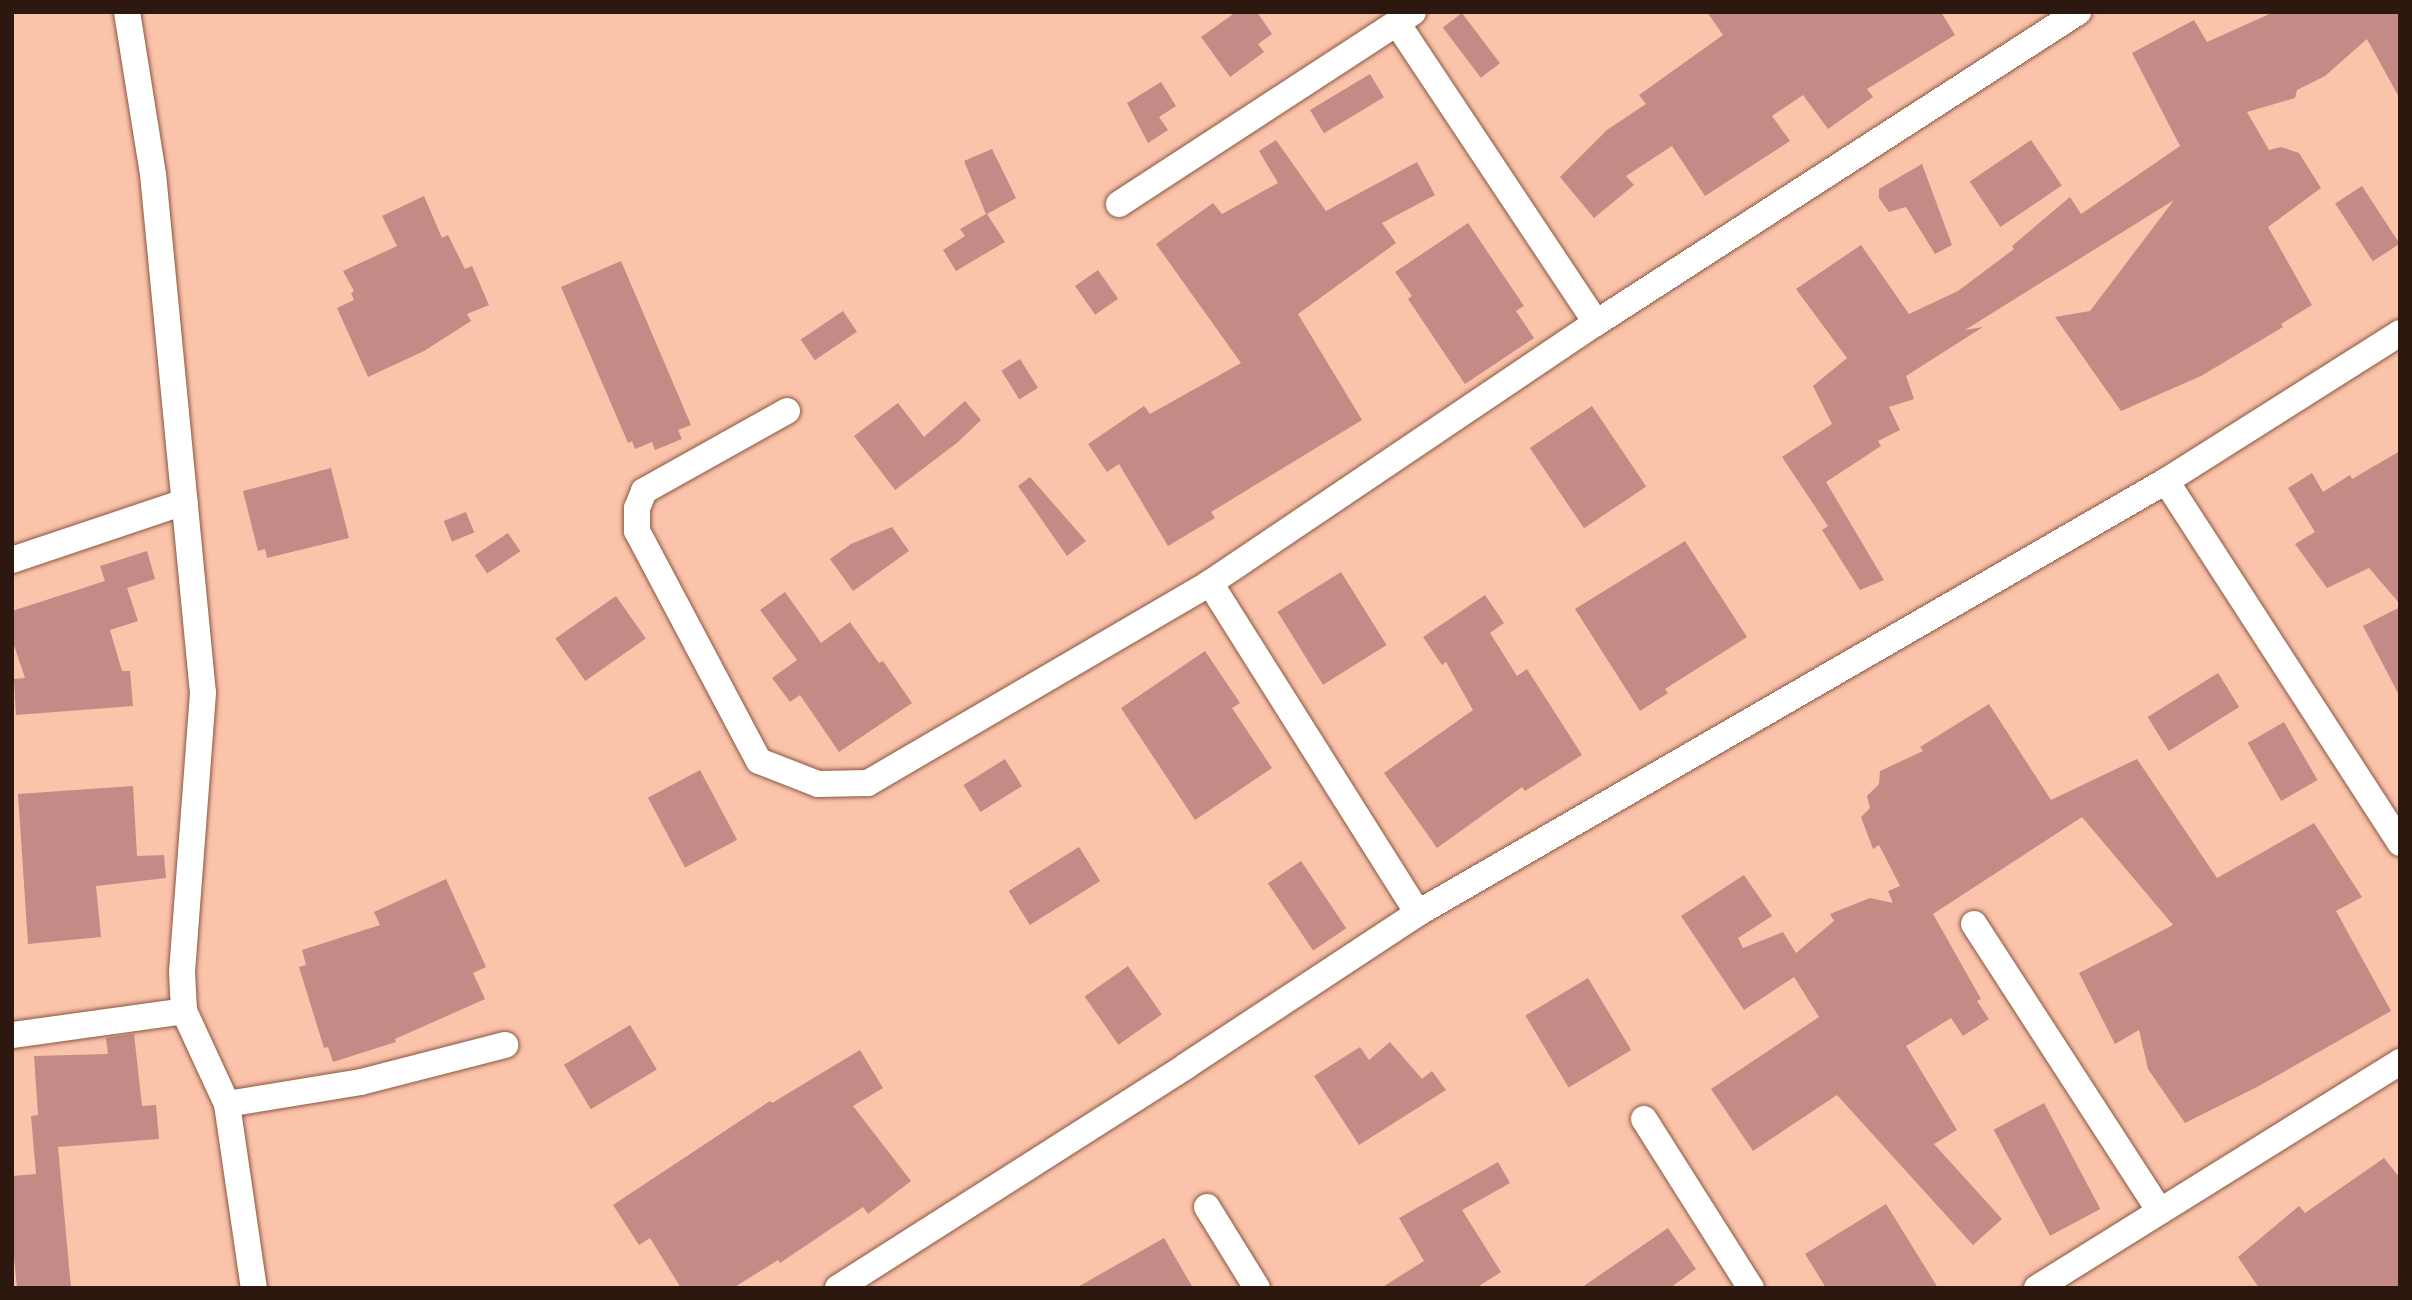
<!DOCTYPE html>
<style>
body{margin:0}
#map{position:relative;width:2412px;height:1300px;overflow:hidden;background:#fbc3aa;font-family:"Times New Roman",serif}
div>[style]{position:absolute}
.building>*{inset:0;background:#c58a85;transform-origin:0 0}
.roads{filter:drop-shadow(0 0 2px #885741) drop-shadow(0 0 2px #885741)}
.street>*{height:26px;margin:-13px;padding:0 13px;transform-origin:13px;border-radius:13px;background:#fff}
span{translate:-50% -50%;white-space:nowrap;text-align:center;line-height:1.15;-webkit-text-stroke:6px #f8d6c7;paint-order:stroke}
.frame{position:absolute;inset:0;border:14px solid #2d180f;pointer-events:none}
</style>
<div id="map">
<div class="building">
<div style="clip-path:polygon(1236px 12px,1257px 12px,1272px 34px,1258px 44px,1264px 52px,1230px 77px,1201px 37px)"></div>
<div style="clip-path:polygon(1707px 12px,1941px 12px,1955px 35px,1867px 89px,1873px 97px,1828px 129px,1803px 95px,1772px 116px,1790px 141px,1705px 196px,1672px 146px,1626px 176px,1634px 185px,1594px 218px,1560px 177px,1607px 130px,1646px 104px,1639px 95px,1723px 35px)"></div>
<div style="clip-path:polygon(2274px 12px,2400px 12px,2400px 99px,2367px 39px,2325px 76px,2297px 90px,2295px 98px,2247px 112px,2269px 150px,2281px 147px,2299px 153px,2321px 188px,2268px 227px,2312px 305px,2281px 324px,2283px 327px,2201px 376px,2121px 411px,2055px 317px,2090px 311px,2174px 200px,1965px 330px,1983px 327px,1906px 376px,1914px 399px,1889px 407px,1900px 430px,1878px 441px,1881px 446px,1826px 482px,1884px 580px,1860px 590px,1822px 530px,1828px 526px,1782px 457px,1832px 424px,1813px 386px,1847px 358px,1796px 289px,1861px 245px,1909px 314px,1958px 291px,2014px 249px,2012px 246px,2070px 197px,2081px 214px,2180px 146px,2132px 53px,2194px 20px,2207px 42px)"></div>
<div style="left:1462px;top:13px;width:63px;height:24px;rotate:53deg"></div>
<div style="left:1370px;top:74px;width:27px;height:70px;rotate:59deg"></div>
<div style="clip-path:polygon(1161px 82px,1176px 106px,1159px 117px,1168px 130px,1148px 143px,1127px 103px)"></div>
<div style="clip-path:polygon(1276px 140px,1326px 211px,1417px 162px,1435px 195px,1382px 223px,1396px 243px,1298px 314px,1362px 420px,1211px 512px,1215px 518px,1168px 546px,1119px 464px,1107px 472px,1088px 444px,1144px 406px,1150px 414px,1241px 363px,1156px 244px,1213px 203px,1222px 214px,1278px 183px,1259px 151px)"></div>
<div style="left:2031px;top:140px;width:55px;height:74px;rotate:56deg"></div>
<div style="clip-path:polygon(992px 149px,1016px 198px,987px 214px,1005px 242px,956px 271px,943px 250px,965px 236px,960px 229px,986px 214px,964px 161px)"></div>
<div style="clip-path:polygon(1922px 164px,1952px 245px,1935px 254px,1906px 207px,1889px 212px,1879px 198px,1879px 189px)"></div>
<div style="left:2362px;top:186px;width:69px;height:32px;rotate:57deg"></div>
<div style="clip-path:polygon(424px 196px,442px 238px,448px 235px,465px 269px,472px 266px,489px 305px,467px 314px,471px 321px,424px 351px,368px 377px,337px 308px,354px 300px,351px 293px,354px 291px,343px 271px,397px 246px,382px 216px)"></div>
<div style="clip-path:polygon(1468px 223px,1524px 306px,1516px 311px,1534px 338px,1465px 384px,1408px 299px,1412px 296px,1395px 272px)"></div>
<div style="clip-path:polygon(621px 261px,691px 425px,678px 430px,682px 439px,655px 450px,652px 442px,635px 449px,632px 441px,628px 443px,561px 287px)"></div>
<div style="left:1098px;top:270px;width:35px;height:28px;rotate:55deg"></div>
<div style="left:843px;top:311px;width:25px;height:51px;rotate:56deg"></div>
<div style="left:1020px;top:359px;width:34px;height:22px;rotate:58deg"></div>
<div style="clip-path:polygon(965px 401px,981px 420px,958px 442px,895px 490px,854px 436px,898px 403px,924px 437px)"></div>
<div style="left:1592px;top:406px;width:97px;height:75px;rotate:56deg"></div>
<div style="clip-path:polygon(2400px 451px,2400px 604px,2369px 568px,2327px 588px,2295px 544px,2315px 532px,2288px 488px,2312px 473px,2323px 492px,2350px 475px,2352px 479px)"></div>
<div style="clip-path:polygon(331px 468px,349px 538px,267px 558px,265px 549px,258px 551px,243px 491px)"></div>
<div style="clip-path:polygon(1030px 477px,1086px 541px,1067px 556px,1018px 486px)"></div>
<div style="left:466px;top:512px;width:22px;height:24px;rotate:68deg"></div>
<div style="clip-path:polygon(892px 527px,909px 551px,853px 591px,830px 559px,851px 544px)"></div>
<div style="left:508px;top:533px;width:22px;height:40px;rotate:56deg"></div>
<div style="clip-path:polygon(1685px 541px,1747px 637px,1665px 689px,1668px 693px,1640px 711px,1575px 609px)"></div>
<div style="clip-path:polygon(147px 551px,155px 579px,127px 588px,138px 621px,110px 630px,122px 671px,130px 671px,133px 706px,16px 715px,14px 679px,25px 678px,12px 639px,12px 611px,105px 581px,100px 566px)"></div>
<div style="left:1341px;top:572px;width:86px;height:75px;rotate:58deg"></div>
<div style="clip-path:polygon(785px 592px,821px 643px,850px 622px,879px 663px,883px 661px,912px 703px,839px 752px,800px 695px,790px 702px,772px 678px,797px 660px,760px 610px)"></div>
<div style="clip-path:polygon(1485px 595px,1504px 623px,1490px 633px,1517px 676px,1527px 669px,1582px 755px,1525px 791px,1522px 787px,1437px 848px,1384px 773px,1473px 710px,1446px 662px,1442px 665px,1423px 637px)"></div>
<div style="left:616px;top:596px;width:52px;height:74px;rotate:55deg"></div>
<div style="clip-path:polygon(2400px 607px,2400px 697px,2363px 626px)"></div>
<div style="clip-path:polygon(1205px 651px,1240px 703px,1232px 708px,1272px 768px,1195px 820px,1121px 708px)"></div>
<div style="left:2218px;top:673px;width:40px;height:83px;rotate:58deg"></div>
<div style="clip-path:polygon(1989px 704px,2051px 800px,2137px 759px,2217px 878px,2314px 823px,2362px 897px,2336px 911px,2391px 1011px,2257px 1087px,2185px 1123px,2148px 1069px,2139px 1030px,2115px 1044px,2079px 973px,2173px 925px,2082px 817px,1933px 914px,1981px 999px,1977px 1001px,1989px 1019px,1963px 1036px,1951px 1018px,1906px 1046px,1957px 1130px,1934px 1144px,2002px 1219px,1973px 1245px,1837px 1095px,1753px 1151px,1711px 1089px,1819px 1017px,1794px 977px,1744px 1010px,1681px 916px,1744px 875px,1772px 916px,1738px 938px,1743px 948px,1783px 932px,1796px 953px,1834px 921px,1830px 914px,1870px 898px,1893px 903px,1888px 891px,1900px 886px,1879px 845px,1873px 849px,1861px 817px,1870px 808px,1867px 796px,1879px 784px,1880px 771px,1923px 751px,1920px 747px)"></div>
<div style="left:2284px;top:722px;width:67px;height:42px;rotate:60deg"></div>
<div style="left:1005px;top:759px;width:32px;height:49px;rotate:58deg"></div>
<div style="left:700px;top:770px;width:79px;height:59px;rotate:62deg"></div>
<div style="clip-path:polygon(133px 786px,137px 856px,164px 855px,166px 878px,96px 886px,101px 937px,28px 944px,18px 794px)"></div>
<div style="left:1079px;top:847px;width:40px;height:83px;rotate:58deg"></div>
<div style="left:1301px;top:861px;width:81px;height:40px;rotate:56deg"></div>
<div style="clip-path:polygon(446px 879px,486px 967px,473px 973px,485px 999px,395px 1039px,396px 1042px,333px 1062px,328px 1047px,324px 1048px,299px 967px,306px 965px,302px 950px,380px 925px,374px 912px)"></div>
<div style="left:1128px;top:966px;width:59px;height:53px;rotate:55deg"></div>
<div style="left:1588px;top:978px;width:84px;height:73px;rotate:59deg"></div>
<div style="left:630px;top:1025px;width:52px;height:77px;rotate:59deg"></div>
<div style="clip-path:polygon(134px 1034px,142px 1106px,156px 1105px,159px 1139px,58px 1147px,71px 1288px,17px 1288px,12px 1236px,12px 1176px,36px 1174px,31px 1116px,38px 1115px,34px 1056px,108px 1054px,106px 1038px)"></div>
<div style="clip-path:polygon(1390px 1042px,1422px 1079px,1432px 1071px,1446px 1090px,1359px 1145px,1314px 1076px,1360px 1047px,1369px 1060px)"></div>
<div style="clip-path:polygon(860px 1050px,883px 1088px,853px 1106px,911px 1181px,868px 1214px,863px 1207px,780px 1263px,778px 1260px,733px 1288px,681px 1288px,650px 1238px,639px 1245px,613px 1205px,770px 1101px,772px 1103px)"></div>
<div style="left:2044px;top:1103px;width:120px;height:57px;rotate:62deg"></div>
<div style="clip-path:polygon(2384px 1158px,2400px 1178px,2400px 1288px,2259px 1288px,2238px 1257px,2299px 1206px,2305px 1213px)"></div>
<div style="clip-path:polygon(1498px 1162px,1510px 1183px,1462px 1210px,1501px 1272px,1476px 1288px,1381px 1288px,1424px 1261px,1399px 1218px)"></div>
<div style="clip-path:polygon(1886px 1204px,1938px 1288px,1826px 1288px,1805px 1254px)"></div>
<div style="clip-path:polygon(1668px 1228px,1696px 1269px,1670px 1288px,1581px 1288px)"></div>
<div style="clip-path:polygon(1164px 1238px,1193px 1288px,1076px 1288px)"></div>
</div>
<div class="roads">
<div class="street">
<div style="left:127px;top:12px;width:164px;rotate:80.9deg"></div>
<div style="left:153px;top:174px;width:521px;rotate:84.5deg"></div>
<div style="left:203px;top:693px;width:280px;rotate:94.3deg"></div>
<div style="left:182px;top:972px;width:39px;rotate:87deg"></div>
<div style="left:184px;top:1011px;width:102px;rotate:65.2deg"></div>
<div style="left:227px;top:1104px;width:186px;rotate:81.7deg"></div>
<div style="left:1413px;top:12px;width:19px;rotate:145deg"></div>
<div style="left:1397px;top:23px;width:360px;rotate:56.4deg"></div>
<div style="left:1119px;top:204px;width:332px;rotate:-33.1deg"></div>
<div style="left:787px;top:411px;width:164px;rotate:150.8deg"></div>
<div style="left:644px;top:491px;width:18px;rotate:112deg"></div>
<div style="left:637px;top:508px;width:23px;rotate:90deg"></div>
<div style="left:637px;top:531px;width:260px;rotate:62.1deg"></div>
<div style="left:759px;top:761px;width:63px;rotate:21.3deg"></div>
<div style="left:818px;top:784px;width:50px;rotate:-1.1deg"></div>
<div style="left:868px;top:783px;width:396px;rotate:-30.3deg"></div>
<div style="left:1210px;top:583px;width:465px;rotate:-34deg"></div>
<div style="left:1596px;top:323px;width:574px;rotate:-32.83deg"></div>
<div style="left:2166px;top:481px;width:431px;rotate:57.1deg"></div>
<div style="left:12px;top:560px;width:182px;rotate:-18.6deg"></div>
<div style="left:1210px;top:583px;width:390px;rotate:57.8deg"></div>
<div style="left:1974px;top:924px;width:342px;rotate:57.1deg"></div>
<div style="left:12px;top:1035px;width:174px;rotate:-7.9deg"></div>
<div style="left:227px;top:1104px;width:136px;rotate:-9.3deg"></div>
<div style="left:361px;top:1082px;width:149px;rotate:-14.4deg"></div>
<div style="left:1644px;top:1119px;width:200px;rotate:57.7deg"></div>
<div style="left:1207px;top:1207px;width:95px;rotate:58.3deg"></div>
<div style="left:838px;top:1288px;width:413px;rotate:-32.5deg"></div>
<div style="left:1186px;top:1066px;width:278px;rotate:-33.4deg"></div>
<div style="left:1418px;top:913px;width:864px;rotate:-30.01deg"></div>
<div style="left:2166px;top:481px;width:277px;rotate:-32.3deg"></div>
<div style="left:2037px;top:1288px;width:428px;rotate:-31.9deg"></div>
</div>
</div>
<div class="frame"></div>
</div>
